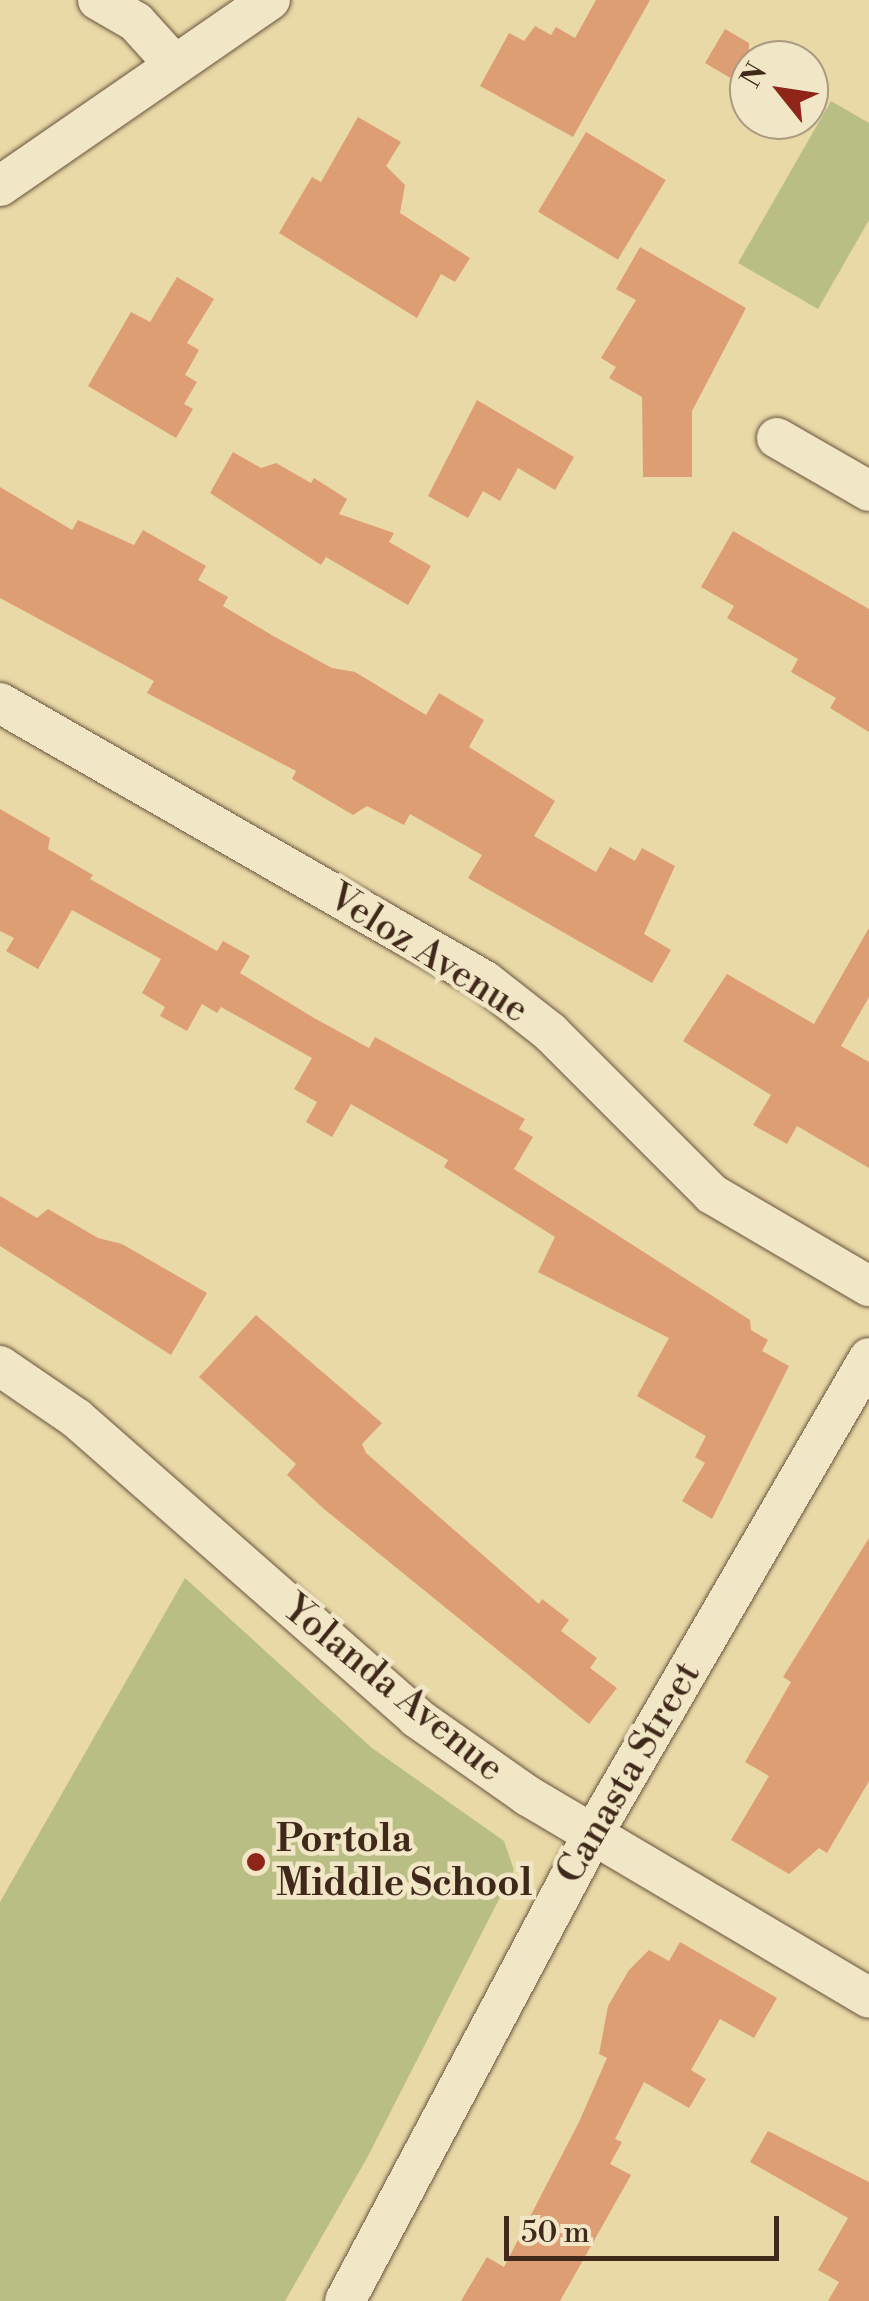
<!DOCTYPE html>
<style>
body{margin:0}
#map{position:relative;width:869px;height:2301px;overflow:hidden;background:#e9d9a7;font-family:"Libre Bodoni",serif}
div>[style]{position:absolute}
.green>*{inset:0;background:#b9be85}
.building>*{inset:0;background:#de9e74;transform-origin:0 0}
.roads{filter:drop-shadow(0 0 2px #6a543d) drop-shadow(0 0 2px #6a543d)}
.minor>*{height:40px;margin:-20px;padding:0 20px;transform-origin:20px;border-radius:20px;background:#f1e6c6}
.dots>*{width:28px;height:28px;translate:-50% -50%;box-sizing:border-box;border:5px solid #f1e6c6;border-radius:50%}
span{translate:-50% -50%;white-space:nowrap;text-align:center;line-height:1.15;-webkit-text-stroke:9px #f1e6c6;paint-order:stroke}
.street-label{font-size:38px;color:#40281a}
.poi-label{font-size:38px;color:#40281a;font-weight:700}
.left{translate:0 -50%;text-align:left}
.north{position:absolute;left:729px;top:40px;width:100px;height:100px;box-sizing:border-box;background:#f1e6c6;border:2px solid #aa9a81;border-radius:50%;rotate:300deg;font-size:28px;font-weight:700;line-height:40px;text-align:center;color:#40281a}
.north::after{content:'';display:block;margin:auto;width:35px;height:45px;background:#8f2418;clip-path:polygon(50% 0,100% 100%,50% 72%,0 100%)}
.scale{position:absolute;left:504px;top:2216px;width:275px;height:45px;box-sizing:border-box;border:5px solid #40281a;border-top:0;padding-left:12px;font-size:30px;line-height:35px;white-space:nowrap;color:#40281a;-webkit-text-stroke:8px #f1e6c6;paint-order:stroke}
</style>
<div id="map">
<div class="green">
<div style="clip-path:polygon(831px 101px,869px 123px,869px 220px,818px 309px,738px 263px)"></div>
<div style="clip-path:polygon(185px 1578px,372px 1748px,504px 1841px,514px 1870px,367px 2158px,285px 2301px,0 2301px,0 1902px)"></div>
</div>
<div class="building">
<div style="clip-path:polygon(596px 0,650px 0,573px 137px,480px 86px,509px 33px,524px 41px,535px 26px,551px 35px,556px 27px,575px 38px)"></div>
<div style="clip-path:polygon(725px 29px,749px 43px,749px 89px,705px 63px)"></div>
<div style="clip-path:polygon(358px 117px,401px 142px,386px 166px,405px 185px,400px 213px,470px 258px,455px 282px,441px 274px,417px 318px,279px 233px,312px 177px,321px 182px)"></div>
<div style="left:586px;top:132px;width:93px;height:93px;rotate:31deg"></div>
<div style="clip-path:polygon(640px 247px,746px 308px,692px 411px,692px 477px,643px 477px,642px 397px,609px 378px,616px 367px,601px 358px,636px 300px,616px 289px)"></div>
<div style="clip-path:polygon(177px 277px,214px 299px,187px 343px,199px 350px,185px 375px,197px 382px,184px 404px,193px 409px,176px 438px,88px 386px,131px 312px,150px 322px)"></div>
<div style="clip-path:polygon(477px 400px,574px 457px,555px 490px,518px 468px,500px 501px,483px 491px,468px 518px,428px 496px)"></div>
<div style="clip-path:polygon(233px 452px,261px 468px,276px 463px,311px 483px,314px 478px,347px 499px,339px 514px,394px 533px,389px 542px,431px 566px,408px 605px,326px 557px,321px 565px,210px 493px)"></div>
<div style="clip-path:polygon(0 487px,72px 530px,78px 520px,134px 545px,143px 530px,206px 566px,198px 580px,228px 597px,223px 606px,275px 637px,332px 668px,355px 672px,426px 715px,439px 693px,484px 720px,469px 747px,555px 801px,534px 836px,596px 872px,610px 847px,635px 861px,642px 848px,675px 866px,644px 934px,671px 950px,652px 983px,468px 878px,482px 855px,410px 814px,404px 825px,367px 806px,353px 815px,292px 779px,296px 771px,147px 693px,154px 681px,0 598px)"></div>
<div style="clip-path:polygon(733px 531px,869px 609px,869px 732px,830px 708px,836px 698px,791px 672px,798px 659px,727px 618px,734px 606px,701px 587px)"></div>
<div style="clip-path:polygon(0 809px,50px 838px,48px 849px,93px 875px,90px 879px,217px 951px,223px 941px,250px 956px,240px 973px,314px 1018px,369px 1048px,375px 1037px,525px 1119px,519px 1129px,533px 1137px,514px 1169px,750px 1320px,751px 1330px,768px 1340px,762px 1351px,789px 1366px,712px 1519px,682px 1501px,705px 1463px,695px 1457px,706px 1436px,637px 1396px,669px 1338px,538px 1272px,555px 1237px,444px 1167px,448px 1160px,351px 1104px,332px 1137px,306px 1122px,317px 1102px,294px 1089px,312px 1058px,221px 1007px,217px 1013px,202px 1004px,187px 1031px,160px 1016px,165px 1007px,142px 993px,161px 959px,72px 910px,38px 969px,6px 951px,14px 938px,0 931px)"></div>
<div style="clip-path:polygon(869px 928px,869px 997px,841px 1046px,869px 1062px,869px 1168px,797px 1126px,787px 1144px,753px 1125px,771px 1095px,683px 1041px,727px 974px,814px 1024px)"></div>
<div style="clip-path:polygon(0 1196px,37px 1218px,48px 1209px,98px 1238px,122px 1244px,207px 1293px,171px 1355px,0 1246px)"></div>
<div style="clip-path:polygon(256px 1315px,382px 1423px,362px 1444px,366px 1453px,539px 1604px,542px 1599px,569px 1620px,561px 1631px,597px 1658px,590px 1668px,617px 1688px,589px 1724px,324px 1509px,287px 1475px,296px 1464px,199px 1377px)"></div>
<div style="clip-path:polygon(869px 1538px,869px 1781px,827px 1853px,819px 1848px,789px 1874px,731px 1840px,769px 1776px,745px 1762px,791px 1682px,783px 1677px)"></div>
<div style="clip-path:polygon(680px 1942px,777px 1998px,754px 2038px,720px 2019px,691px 2070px,706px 2079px,689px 2108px,644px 2082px,615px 2139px,622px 2142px,610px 2164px,631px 2175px,560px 2301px,461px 2301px,487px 2257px,504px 2267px,579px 2122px,607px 2058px,599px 2054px,608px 2006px,629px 1970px,649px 1950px,669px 1961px)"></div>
<div style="clip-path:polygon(768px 2131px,869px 2182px,869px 2301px,828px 2301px,839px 2282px,818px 2270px,848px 2218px,750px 2162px)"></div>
</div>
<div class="roads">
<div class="minor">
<div style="left:98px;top:0;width:44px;rotate:30.1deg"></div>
<div style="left:136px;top:22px;width:58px;rotate:47.8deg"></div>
<div style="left:0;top:186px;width:328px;rotate:-34.6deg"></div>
<div style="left:777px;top:438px;width:106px;rotate:29.9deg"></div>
<div style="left:0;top:703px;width:559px;rotate:29.82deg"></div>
<div style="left:485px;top:981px;width:83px;rotate:38.1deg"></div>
<div style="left:550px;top:1032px;width:229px;rotate:45deg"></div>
<div style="left:712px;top:1194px;width:182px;rotate:30.4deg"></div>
<div style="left:0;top:1366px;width:92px;rotate:34.4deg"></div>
<div style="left:76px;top:1418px;width:454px;rotate:41.3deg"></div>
<div style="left:417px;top:1718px;width:136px;rotate:35.1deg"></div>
<div style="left:528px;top:1796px;width:396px;rotate:30.6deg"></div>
<div style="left:345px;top:2301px;width:529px;rotate:-62.03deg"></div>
<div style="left:593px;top:1834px;width:550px;rotate:-59.89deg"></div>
</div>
</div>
<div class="dots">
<div style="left:256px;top:1862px;background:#8f2418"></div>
</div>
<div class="street-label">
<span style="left:428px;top:954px;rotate:32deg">Veloz Avenue</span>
<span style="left:393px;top:1689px;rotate:39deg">Yolanda Avenue</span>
<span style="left:629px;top:1773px;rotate:-60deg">Canasta Street</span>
</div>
<div class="poi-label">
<span class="left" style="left:276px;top:1862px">Portola<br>Middle School</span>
</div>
<div class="north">N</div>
<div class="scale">50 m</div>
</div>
